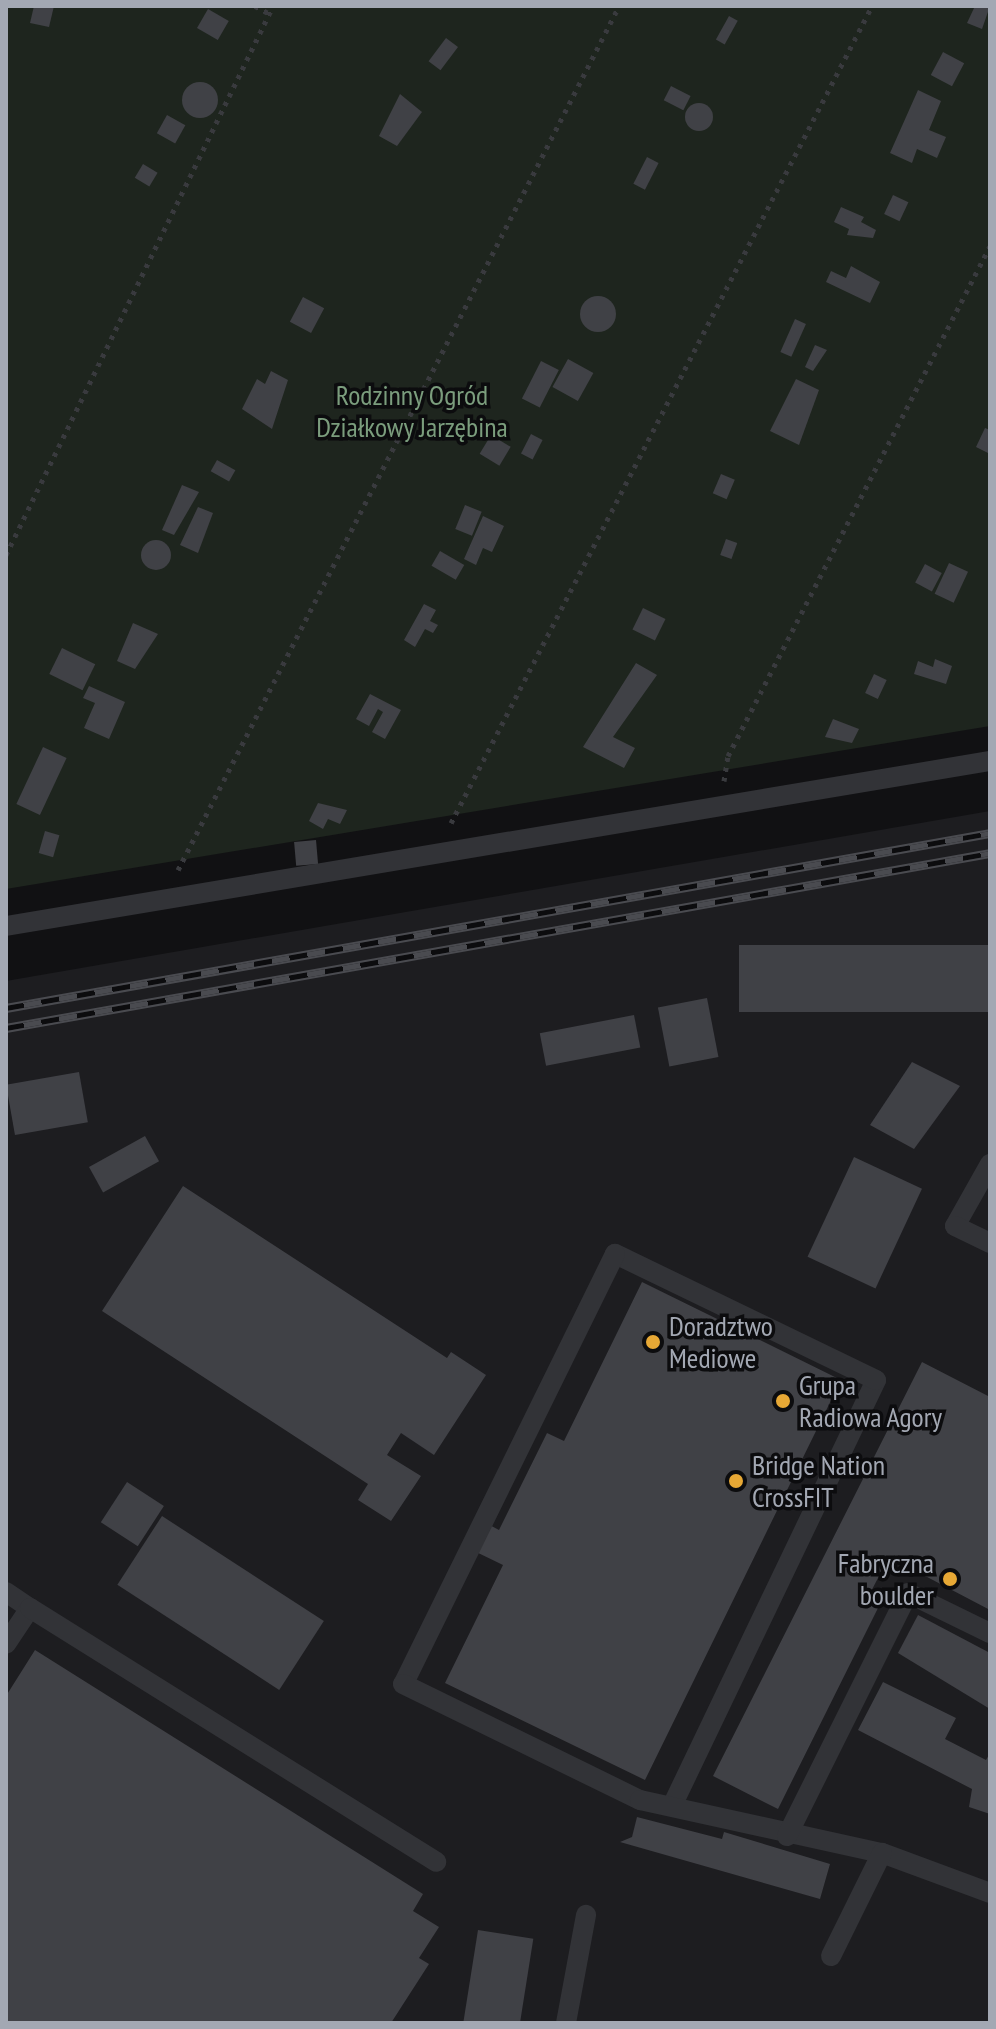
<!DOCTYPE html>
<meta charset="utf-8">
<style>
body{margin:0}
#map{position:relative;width:996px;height:2029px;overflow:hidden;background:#111113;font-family:"PT Sans Narrow",sans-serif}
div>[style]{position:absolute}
.built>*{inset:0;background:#1d1d20}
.green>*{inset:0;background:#1e251e}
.building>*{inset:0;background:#404146;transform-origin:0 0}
.round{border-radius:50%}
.path>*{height:5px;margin-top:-2.5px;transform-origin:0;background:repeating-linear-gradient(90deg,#393a3e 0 4px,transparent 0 10px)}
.service>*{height:20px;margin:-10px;padding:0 10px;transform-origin:10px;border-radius:10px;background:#323337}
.rail>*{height:9px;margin-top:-4.5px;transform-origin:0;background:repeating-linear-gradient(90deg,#0c0c0e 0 18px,#4a4b50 0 36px);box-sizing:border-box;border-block:2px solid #4a4b50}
.dots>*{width:22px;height:22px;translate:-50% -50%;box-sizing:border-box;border:4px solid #0c0c0e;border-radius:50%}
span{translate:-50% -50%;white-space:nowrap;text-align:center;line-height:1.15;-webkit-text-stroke:7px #0c0c0e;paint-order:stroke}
.park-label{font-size:28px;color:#7b9d7d}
.poi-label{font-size:28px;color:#a3a8b3}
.left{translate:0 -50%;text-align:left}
.right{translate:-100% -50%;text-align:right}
.frame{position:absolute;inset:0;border:8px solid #a3a8b3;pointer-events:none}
</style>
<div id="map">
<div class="built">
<div style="clip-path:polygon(990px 811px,990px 2023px,6px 2023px,6px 981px)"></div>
</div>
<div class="green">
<div style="clip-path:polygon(6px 6px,990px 6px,990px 726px,6px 889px)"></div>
</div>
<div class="building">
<div style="clip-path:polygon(34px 6px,54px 6px,49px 27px,30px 23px)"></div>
<div style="clip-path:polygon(975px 6px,990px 6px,982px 29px,967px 23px)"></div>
<div style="left:208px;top:9px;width:24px;height:22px;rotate:30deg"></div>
<div style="left:729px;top:16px;width:10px;height:27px;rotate:29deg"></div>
<div style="left:446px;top:38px;width:15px;height:29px;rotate:37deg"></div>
<div style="left:943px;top:52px;width:24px;height:26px;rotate:28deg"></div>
<div class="round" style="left:182px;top:82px;width:36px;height:36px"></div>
<div style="left:671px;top:86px;width:22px;height:16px;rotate:27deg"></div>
<div style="clip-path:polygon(918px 90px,941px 101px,929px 130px,946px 137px,937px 158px,917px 149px,912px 163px,890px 153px)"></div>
<div style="clip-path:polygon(400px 94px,422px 112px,397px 146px,379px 136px)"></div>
<div class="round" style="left:685px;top:103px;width:28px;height:28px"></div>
<div style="left:167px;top:115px;width:21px;height:21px;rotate:29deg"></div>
<div style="left:647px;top:157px;width:13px;height:30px;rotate:27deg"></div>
<div style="left:143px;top:164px;width:17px;height:16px;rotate:31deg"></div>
<div style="left:893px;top:195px;width:17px;height:21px;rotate:25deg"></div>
<div style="clip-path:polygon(841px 207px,864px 217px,861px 222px,876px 230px,873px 238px,847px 235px,849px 229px,834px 222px)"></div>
<div style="clip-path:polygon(851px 266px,880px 282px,870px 303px,826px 282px,831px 271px,846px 278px)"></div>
<div class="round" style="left:580px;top:296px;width:36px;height:36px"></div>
<div style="left:303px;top:297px;width:24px;height:28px;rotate:28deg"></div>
<div style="left:795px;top:319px;width:12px;height:36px;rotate:24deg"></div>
<div style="clip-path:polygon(815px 345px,827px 350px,813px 371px,805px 367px)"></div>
<div style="left:568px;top:359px;width:29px;height:32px;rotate:29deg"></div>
<div style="left:541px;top:361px;width:20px;height:42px;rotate:27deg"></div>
<div style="clip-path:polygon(271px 371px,288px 380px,272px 429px,242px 409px,257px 379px,265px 384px)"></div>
<div style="clip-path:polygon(796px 379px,819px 390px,799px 445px,770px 431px)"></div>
<div style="clip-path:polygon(985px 428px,990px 430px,990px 454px,976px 447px)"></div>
<div style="left:531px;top:434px;width:13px;height:22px;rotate:27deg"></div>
<div style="left:491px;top:435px;width:23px;height:22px;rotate:31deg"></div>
<div style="left:217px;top:460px;width:21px;height:13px;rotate:29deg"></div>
<div style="left:721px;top:474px;width:15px;height:21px;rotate:23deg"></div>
<div style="clip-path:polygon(182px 485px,199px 492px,174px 535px,162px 530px)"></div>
<div style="left:465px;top:505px;width:18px;height:26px;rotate:22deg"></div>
<div style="clip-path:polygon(198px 507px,213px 513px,198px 553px,180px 545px)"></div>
<div style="clip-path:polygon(483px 516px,504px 526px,492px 552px,483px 548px,476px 565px,464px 559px)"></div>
<div style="left:726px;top:539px;width:12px;height:17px;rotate:20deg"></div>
<div class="round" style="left:141px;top:540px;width:30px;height:30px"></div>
<div style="left:440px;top:551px;width:28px;height:17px;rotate:30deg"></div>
<div style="left:949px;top:563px;width:21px;height:34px;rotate:25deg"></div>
<div style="left:925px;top:564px;width:19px;height:21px;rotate:28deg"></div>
<div style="clip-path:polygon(424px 604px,436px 610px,430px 621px,438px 625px,433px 633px,425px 629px,415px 647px,404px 640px)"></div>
<div style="left:643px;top:608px;width:25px;height:24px;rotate:26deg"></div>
<div style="clip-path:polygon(133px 623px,158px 634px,135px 669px,117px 661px)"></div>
<div style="left:62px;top:648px;width:37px;height:29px;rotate:26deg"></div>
<div style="clip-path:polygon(935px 659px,952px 666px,946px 684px,914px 674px,918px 661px,933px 667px)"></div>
<div style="clip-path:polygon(636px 663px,657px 675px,613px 737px,635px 748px,624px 768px,583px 747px)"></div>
<div style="left:874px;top:674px;width:14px;height:21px;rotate:25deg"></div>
<div style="clip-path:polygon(89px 686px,125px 702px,109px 739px,84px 728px,95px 703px,83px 698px)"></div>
<div style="clip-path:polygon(370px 694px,401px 710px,385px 739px,372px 732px,383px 712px,378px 709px,369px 726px,356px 719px)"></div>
<div style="clip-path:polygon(833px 719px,859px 729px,852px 743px,825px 737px)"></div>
<div style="left:43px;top:747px;width:26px;height:63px;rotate:25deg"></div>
<div style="clip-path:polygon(318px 803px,347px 810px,340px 824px,328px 819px,323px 829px,309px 821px)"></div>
<div style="left:45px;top:831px;width:15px;height:23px;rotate:16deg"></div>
<div style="left:316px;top:840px;width:24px;height:22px;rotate:85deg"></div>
<div style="left:990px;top:945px;width:67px;height:251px;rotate:90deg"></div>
<div style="left:707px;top:998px;width:60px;height:50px;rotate:79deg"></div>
<div style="left:634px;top:1015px;width:33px;height:96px;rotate:79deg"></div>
<div style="clip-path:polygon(912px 1062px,960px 1086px,914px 1149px,870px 1125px)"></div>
<div style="left:79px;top:1072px;width:51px;height:74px;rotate:80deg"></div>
<div style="left:145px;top:1136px;width:29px;height:64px;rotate:61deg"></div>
<div style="left:854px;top:1157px;width:75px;height:110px;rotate:25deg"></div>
<div style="clip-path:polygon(183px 1186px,447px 1358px,451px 1352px,486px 1375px,434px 1455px,401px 1433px,387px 1455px,421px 1476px,391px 1521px,358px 1500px,368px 1484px,102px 1311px)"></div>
<div style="clip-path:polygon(642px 1282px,841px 1380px,645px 1780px,445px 1683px,503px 1565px,470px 1549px,484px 1522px,499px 1530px,547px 1433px,564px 1441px)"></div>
<div style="clip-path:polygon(922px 1362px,990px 1397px,990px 1610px,889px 1557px,866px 1601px,878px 1608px,778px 1809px,713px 1776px)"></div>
<div style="left:127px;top:1482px;width:44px;height:48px;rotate:33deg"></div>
<div style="left:162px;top:1516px;width:193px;height:82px;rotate:33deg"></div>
<div style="clip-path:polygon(918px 1615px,990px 1653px,990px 1709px,898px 1653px)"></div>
<div style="clip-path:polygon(35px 1650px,423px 1894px,413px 1911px,439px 1927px,419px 1958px,429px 1964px,391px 2023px,6px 2023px,6px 1696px)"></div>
<div style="clip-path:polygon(883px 1682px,956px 1718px,945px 1739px,986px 1760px,990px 1753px,990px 1814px,969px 1807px,972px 1789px,858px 1730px)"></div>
<div style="clip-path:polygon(637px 1817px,722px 1839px,724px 1832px,830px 1864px,820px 1899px,620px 1842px,632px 1837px)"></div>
<div style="left:478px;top:1930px;width:56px;height:94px;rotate:9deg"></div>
</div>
<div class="path">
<div style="left:255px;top:6px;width:17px;rotate:28deg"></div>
<div style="left:6px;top:555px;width:610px;rotate:-64.06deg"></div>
<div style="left:724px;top:781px;width:25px;rotate:-81deg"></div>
<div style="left:728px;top:756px;width:573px;rotate:-62.81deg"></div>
<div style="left:451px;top:823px;width:919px;rotate:-62.74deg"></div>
<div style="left:178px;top:870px;width:970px;rotate:-62.96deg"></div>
</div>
<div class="service">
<div style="left:6px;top:926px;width:998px;rotate:-9.52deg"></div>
<div style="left:990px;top:1164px;width:71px;rotate:119.4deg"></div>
<div style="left:955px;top:1226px;width:39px;rotate:26deg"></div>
<div style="left:6px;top:1592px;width:29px;rotate:34deg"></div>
<div style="left:30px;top:1608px;width:43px;rotate:123.7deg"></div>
<div style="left:30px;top:1608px;width:479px;rotate:32deg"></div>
<div style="left:672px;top:1806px;width:472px;rotate:-64.4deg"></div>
<div style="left:876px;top:1380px;width:290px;rotate:-154.2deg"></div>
<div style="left:615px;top:1254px;width:479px;rotate:116.2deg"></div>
<div style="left:403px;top:1684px;width:264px;rotate:26.1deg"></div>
<div style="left:640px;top:1800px;width:248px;rotate:12.4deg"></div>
<div style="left:882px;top:1853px;width:115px;rotate:20.3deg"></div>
<div style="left:787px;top:1836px;width:271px;rotate:-63.5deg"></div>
<div style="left:908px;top:1593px;width:91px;rotate:26deg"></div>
<div style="left:831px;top:1956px;width:115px;rotate:-63.7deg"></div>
<div style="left:566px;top:2023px;width:110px;rotate:-79.5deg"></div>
</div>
<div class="rail">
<div style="left:6px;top:1008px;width:999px;rotate:-10.08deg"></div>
<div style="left:6px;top:1028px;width:999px;rotate:-10.08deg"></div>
</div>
<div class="dots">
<div style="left:653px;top:1342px;background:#e7a835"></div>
<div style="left:783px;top:1401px;background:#e7a835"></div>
<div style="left:736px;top:1481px;background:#e7a835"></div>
<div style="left:950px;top:1579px;background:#e7a835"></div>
</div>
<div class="park-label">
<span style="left:412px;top:411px">Rodzinny Ogród<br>Działkowy Jarzębina</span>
</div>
<div class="poi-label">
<span class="left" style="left:669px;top:1342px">Doradztwo<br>Mediowe</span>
<span class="left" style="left:799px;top:1401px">Grupa<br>Radiowa Agory</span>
<span class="left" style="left:752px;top:1481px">Bridge Nation<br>CrossFIT</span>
<span class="right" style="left:934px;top:1579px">Fabryczna<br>boulder</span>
</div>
<div class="frame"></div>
</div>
